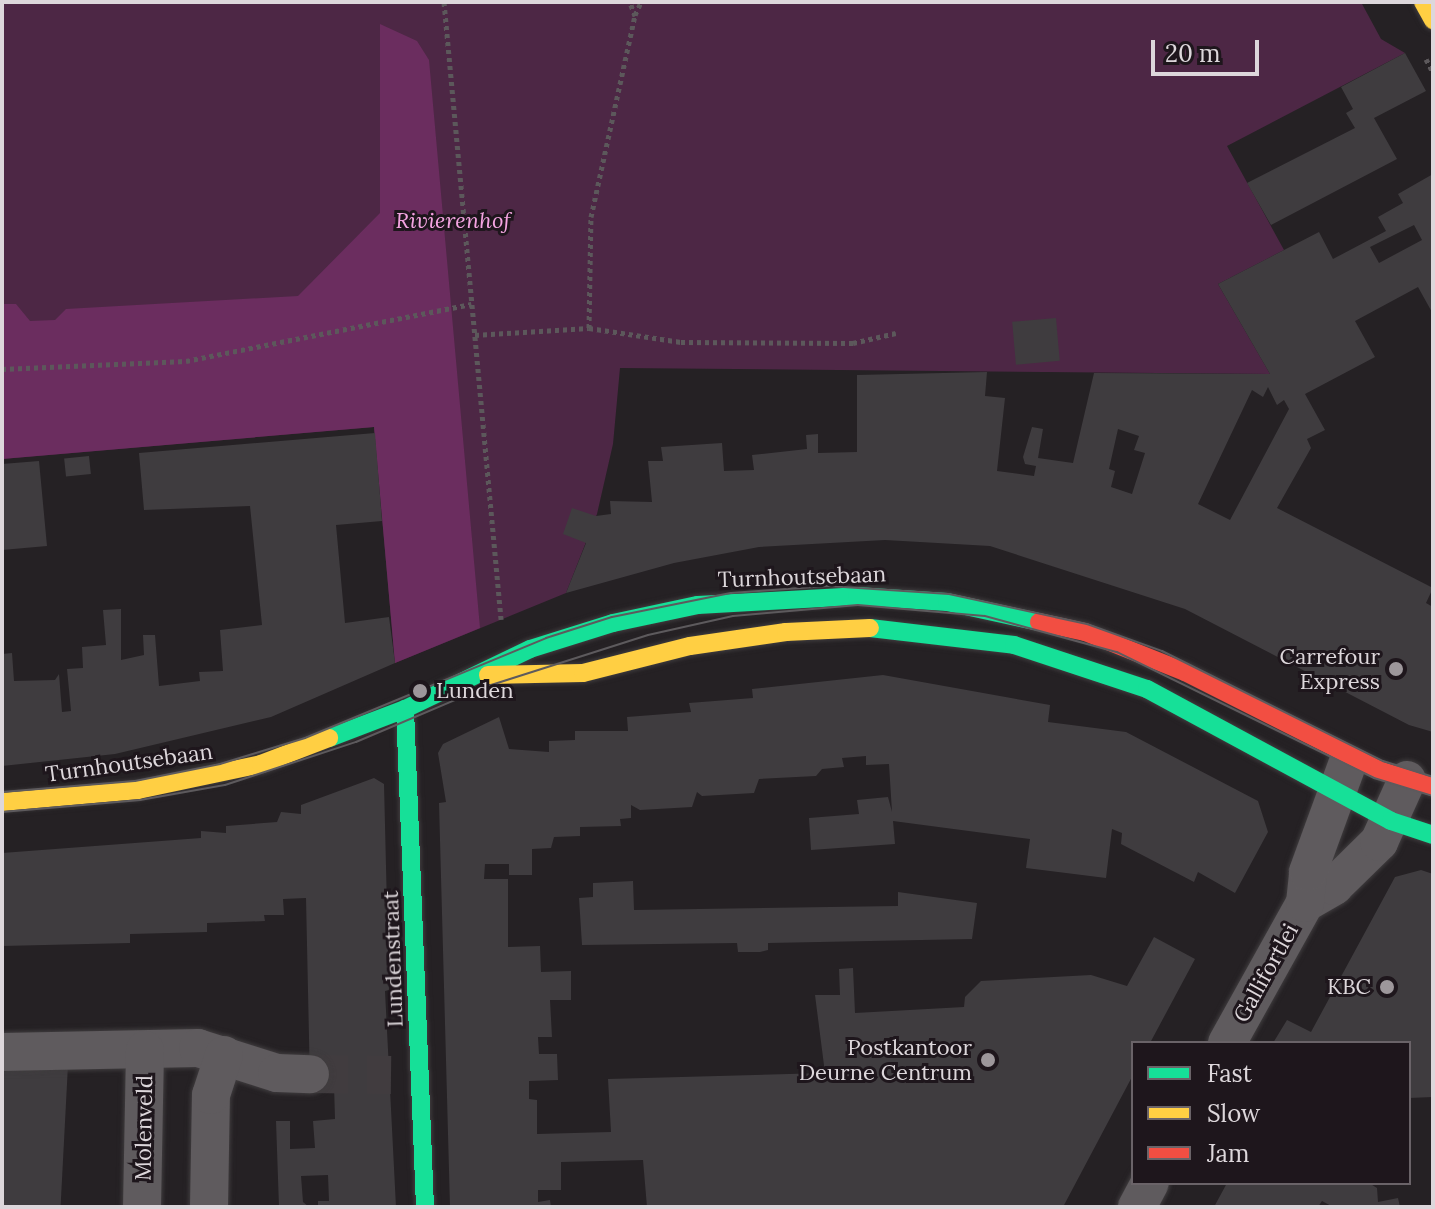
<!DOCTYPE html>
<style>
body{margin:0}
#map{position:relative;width:1435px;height:1209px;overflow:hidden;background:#252124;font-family:Lora,serif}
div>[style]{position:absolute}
.green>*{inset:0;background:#4d2745}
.forest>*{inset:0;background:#6b2d5f}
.building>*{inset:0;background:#3f3c3f;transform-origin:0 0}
.street-tunnel>*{height:38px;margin-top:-19px;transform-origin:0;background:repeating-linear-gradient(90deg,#413c3f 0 38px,transparent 0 57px)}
.path>*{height:5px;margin-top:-2.5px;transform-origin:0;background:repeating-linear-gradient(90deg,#5c585b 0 4px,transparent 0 8px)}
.roads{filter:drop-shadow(0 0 2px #3f3c3e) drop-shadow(0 0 2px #3f3c3e)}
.street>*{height:38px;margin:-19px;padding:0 19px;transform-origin:19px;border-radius:19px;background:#5f5b5e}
.fast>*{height:18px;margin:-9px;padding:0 9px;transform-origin:9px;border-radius:9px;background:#16e098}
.slow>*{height:18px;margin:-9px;padding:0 9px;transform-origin:9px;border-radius:9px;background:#ffcf43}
.jam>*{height:18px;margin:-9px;padding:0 9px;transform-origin:9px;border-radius:9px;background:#f24e42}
.tram>*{height:2px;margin:-1px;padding:0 1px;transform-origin:1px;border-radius:1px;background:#5d5a5d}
.dots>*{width:22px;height:22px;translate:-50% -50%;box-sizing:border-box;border:4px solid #1e161c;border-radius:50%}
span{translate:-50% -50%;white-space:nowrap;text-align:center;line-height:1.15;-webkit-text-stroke:6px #1e161c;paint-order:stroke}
.park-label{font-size:22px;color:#f4a4e1;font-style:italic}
.street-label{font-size:22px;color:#ddd7db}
.poi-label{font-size:22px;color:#ddd7db}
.right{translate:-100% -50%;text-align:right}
.left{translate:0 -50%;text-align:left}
.frame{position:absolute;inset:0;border:4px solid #ddd7db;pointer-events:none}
.legend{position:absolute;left:1131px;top:1041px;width:280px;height:144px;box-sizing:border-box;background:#1e161c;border:2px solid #6a6368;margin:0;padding:10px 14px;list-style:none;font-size:24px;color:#ddd7db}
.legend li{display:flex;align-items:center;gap:16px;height:40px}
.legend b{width:40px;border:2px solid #6a6368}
.scale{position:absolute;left:1151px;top:40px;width:108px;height:36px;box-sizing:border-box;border:4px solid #ddd7db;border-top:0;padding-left:10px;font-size:24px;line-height:28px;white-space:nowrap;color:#ddd7db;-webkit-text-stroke:6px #1e161c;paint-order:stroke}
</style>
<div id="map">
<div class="green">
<div style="clip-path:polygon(2px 2px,1361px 2px,1381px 39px,1405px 53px,1227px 146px,1284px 250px,1218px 284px,1270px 374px,620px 368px,613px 444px,597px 514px,566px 593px,395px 663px,374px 427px,2px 459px)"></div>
</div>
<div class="forest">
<div style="clip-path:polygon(380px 24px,417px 41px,429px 60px,480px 628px,395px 663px,374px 427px,2px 459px,2px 304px,16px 304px,30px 321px,55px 320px,66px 309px,298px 296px,380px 213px)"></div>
</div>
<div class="building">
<div style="clip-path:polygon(1405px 53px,1426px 91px,1374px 118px,1397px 159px,1271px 225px,1247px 183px,1355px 128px,1346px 113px,1353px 109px,1341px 87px)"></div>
<div style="clip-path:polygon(evenodd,1433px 174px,1433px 314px,1418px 287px,1355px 321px,1375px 357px,1305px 394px,1325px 430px,1307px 439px,1311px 448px,1277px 508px,1433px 588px,1426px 603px,1433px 607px,1433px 732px,1409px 725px,1185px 609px,990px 546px,885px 540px,759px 547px,674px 563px,566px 593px,586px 543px,563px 534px,572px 508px,596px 516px,611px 514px,610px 501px,652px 502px,648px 461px,663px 461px,661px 447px,722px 443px,724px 471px,754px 470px,752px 455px,807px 449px,806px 435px,818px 434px,818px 453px,857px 452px,857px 375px,987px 372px,985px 396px,1005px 398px,997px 471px,1034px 476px,1036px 466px,1025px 464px,1023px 457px,1032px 427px,1043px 429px,1038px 458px,1073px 463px,1094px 373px,1270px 374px,1218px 284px,1319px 232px,1333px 259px,1386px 231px,1378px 217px,1403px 203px,1398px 194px,1433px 174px,1414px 225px,1422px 240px,1379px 263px,1370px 247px,1414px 225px,1433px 174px,1268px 387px,1277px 405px,1284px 400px,1289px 409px,1230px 520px,1198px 504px,1252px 390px,1263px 397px,1268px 387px,1433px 174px,1118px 429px,1139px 436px,1134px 450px,1145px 453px,1132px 494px,1111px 487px,1115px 471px,1109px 469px,1118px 429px)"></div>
<div style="left:1056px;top:318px;width:43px;height:44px;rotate:85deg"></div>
<div style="clip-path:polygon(375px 433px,382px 521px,336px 525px,345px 623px,389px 617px,395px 663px,271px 717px,115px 754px,2px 766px,2px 654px,12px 653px,14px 681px,55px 680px,59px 674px,62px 712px,71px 711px,67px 669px,83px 668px,82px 647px,106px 645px,103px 610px,121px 609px,121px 660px,144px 655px,143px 635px,155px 635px,159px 686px,200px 681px,199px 672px,223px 671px,220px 630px,262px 625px,250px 506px,144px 510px,139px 453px)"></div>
<div style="left:89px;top:456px;width:18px;height:25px;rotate:84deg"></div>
<div style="clip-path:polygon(39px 461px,47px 546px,2px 550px,2px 464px)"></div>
<div style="clip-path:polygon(883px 675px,1050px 705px,1048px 722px,1126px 732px,1258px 801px,1268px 832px,1235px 893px,1198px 872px,1194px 882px,1121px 844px,1122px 833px,1112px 829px,1106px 878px,1026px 868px,1030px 839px,893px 821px,895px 844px,811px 850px,809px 818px,859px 814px,857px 800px,888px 797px,892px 812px,889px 764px,866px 765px,866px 756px,842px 758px,844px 767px,822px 769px,816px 776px,759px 779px,754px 793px,702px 796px,697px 792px,692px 807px,640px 810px,631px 805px,631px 818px,620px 819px,621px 826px,580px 827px,580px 836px,554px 837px,551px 848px,532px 849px,532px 875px,509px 875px,509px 864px,485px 864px,484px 879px,508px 879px,508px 947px,540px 946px,541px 972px,571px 971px,571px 1000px,550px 1000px,552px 1037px,538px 1037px,539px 1054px,557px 1054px,558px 1080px,529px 1081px,529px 1099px,537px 1100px,537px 1134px,611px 1132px,608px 1079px,825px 1073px,815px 995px,840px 995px,839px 969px,853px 968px,855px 1013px,964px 1007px,965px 997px,981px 981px,1091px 975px,1127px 986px,1154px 937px,1195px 959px,1150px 1043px,1133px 1043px,1133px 1075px,1063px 1207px,647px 1207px,643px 1160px,561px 1162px,561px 1190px,538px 1190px,538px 1202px,550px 1200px,551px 1207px,450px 1207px,439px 803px,446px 802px,438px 753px,443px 744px,499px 717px,509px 749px,549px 752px,549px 741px,575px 740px,575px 731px,628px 731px,627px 717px,691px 712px,689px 703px,753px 698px,752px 689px)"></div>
<div style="clip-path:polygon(374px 778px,384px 784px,389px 990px,385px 991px,396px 1207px,318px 1207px,318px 1201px,329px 1201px,328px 1175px,301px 1176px,303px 1202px,309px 1207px,279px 1207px,276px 1121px,290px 1121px,290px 1149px,315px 1148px,313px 1121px,335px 1119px,334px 1085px,310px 1084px,306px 898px,283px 899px,284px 915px,264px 915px,265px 921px,207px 923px,207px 932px,130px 934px,130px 943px,2px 946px,2px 853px,201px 838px,201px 831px,226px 833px,226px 826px,277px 822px,281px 812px,301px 814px,301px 805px)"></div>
<div style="clip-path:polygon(1421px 870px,1433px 874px,1433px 1097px,1409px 1098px,1409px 1043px,1273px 1043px,1287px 1020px,1311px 1032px,1395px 877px)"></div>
<div style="clip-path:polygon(633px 881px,634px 910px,898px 906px,898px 892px,977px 903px,972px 939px,768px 943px,768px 950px,760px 952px,738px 952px,737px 943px,582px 945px,579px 898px,593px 897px,593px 883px)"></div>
<div style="left:2px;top:1063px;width:66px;height:144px;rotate:3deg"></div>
<div style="clip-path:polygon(1227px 1183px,1369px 1183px,1377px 1188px,1378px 1202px,1398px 1198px,1400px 1207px,1333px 1207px,1322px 1201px,1318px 1207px,1214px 1207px)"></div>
</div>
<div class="street-tunnel">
<div style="left:310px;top:1074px;width:81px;rotate:0.7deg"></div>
</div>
<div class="path">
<div style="left:444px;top:2px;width:620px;rotate:84.72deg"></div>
<div style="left:635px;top:15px;width:14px;rotate:-65deg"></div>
<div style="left:1426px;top:59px;width:15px;rotate:62deg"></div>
<div style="left:589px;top:328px;width:111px;rotate:-89deg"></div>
<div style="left:591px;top:217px;width:206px;rotate:-77.7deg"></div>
<div style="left:635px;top:16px;width:15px;rotate:-110deg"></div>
<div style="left:475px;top:335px;width:114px;rotate:-3.5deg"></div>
<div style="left:589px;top:328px;width:93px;rotate:8.7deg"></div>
<div style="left:681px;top:342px;width:172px;rotate:0.3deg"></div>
<div style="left:853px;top:343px;width:44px;rotate:-13.1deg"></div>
<div style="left:2px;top:369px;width:184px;rotate:-2.5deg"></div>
<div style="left:186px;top:361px;width:291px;rotate:-11.3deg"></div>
</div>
<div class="roads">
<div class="street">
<div style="left:1305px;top:903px;width:34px;rotate:-30deg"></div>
<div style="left:1334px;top:886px;width:63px;rotate:-44.4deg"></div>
<div style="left:1379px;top:842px;width:68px;rotate:-65.7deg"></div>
<div style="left:1227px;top:1043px;width:160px;rotate:-60.9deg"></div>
<div style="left:1305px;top:903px;width:31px;rotate:-84deg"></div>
<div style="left:1308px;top:872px;width:114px;rotate:-70deg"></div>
<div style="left:2px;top:1052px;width:196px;rotate:-1.2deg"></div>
<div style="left:198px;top:1048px;width:83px;rotate:17.6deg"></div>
<div style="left:277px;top:1073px;width:33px;rotate:2deg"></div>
<div style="left:142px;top:1207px;width:157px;rotate:-88.9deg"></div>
<div style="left:209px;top:1207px;width:112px;rotate:-89deg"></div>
<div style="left:211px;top:1095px;width:42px;rotate:-72deg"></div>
<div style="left:1137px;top:1207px;width:27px;rotate:-62deg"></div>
</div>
<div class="fast">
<div style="left:870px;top:628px;width:145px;rotate:6.7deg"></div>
<div style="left:1014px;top:645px;width:140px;rotate:18.3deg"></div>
<div style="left:1147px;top:689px;width:277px;rotate:28.4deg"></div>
<div style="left:1391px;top:821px;width:44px;rotate:18.4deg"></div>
<div style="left:405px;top:709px;width:498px;rotate:87.7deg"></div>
<div style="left:329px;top:738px;width:81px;rotate:-20.9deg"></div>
<div style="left:405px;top:709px;width:139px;rotate:-25.6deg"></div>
<div style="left:530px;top:649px;width:87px;rotate:-17.4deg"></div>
<div style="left:613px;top:623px;width:87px;rotate:-12deg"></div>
<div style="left:698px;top:605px;width:159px;rotate:-3.2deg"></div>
<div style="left:857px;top:596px;width:90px;rotate:3.8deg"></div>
<div style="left:947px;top:602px;width:94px;rotate:12.3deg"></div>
</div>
<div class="slow">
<div style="left:1423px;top:2px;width:21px;rotate:61deg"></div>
<div style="left:488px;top:675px;width:95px;rotate:-1.2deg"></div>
<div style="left:583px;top:673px;width:110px;rotate:-14.2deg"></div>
<div style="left:690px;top:646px;width:97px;rotate:-8.3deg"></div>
<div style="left:786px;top:632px;width:84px;rotate:-2.7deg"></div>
<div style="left:2px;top:802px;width:137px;rotate:-5deg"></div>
<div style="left:138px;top:790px;width:126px;rotate:-11.9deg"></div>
<div style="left:261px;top:764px;width:73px;rotate:-20.9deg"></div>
</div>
<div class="jam">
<div style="left:1039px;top:622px;width:47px;rotate:12.3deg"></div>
<div style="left:1085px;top:632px;width:108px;rotate:21.8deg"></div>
<div style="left:1185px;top:672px;width:217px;rotate:26.8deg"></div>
<div style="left:1379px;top:770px;width:57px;rotate:17.5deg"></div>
</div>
</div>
<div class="tram">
<div style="left:2px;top:792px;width:133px;rotate:-4.7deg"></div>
<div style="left:135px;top:781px;width:87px;rotate:-11.3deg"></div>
<div style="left:220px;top:764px;width:89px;rotate:-17deg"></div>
<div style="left:305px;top:738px;width:261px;rotate:-22.5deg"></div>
<div style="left:546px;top:638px;width:69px;rotate:-17.7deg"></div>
<div style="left:612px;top:617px;width:121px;rotate:-11.4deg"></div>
<div style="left:731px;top:593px;width:97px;rotate:-4.1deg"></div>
<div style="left:828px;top:586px;width:121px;rotate:3.8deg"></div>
<div style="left:949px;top:594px;width:141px;rotate:12.3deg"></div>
<div style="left:1087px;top:624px;width:80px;rotate:19.8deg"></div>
<div style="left:1162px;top:651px;width:247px;rotate:26.5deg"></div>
<div style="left:1383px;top:761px;width:52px;rotate:17.7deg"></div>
<div style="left:2px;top:812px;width:139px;rotate:-5deg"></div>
<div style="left:140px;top:800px;width:86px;rotate:-10deg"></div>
<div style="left:225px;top:785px;width:138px;rotate:-18.2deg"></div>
<div style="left:356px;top:742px;width:143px;rotate:-23deg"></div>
<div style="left:488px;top:686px;width:168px;rotate:-17.7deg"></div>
<div style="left:648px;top:635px;width:87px;rotate:-12.6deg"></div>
<div style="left:733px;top:616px;width:125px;rotate:-5deg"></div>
<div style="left:858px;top:605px;width:127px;rotate:5deg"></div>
<div style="left:985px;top:616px;width:137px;rotate:15.3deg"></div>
<div style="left:1117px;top:652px;width:286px;rotate:26.1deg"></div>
<div style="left:1374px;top:778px;width:62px;rotate:17deg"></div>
</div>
<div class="dots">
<div style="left:1396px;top:669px;background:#9d979b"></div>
<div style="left:420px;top:691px;background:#9d979b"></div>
<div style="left:1387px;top:987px;background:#9d979b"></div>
<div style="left:988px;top:1060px;background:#9d979b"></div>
</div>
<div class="park-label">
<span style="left:453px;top:221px">Rivierenhof</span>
</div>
<div class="street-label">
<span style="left:802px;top:577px;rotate:-2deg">Turnhoutsebaan</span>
<span style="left:129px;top:763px;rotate:-8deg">Turnhoutsebaan</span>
<span style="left:393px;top:959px;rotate:-92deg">Lundenstraat</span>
<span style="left:1266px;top:973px;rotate:-61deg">Gallifortlei</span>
<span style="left:144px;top:1128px;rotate:-89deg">Molenveld</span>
</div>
<div class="poi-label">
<span class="right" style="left:1380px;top:669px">Carrefour<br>Express</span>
<span class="left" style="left:436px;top:691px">Lunden</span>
<span class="right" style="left:1371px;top:987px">KBC</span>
<span class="right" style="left:972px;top:1060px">Postkantoor<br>Deurne Centrum</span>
</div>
<div class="frame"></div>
<ul class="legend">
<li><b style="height:10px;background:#16e098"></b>Fast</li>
<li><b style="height:10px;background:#ffcf43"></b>Slow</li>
<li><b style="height:10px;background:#f24e42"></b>Jam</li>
</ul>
<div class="scale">20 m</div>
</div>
